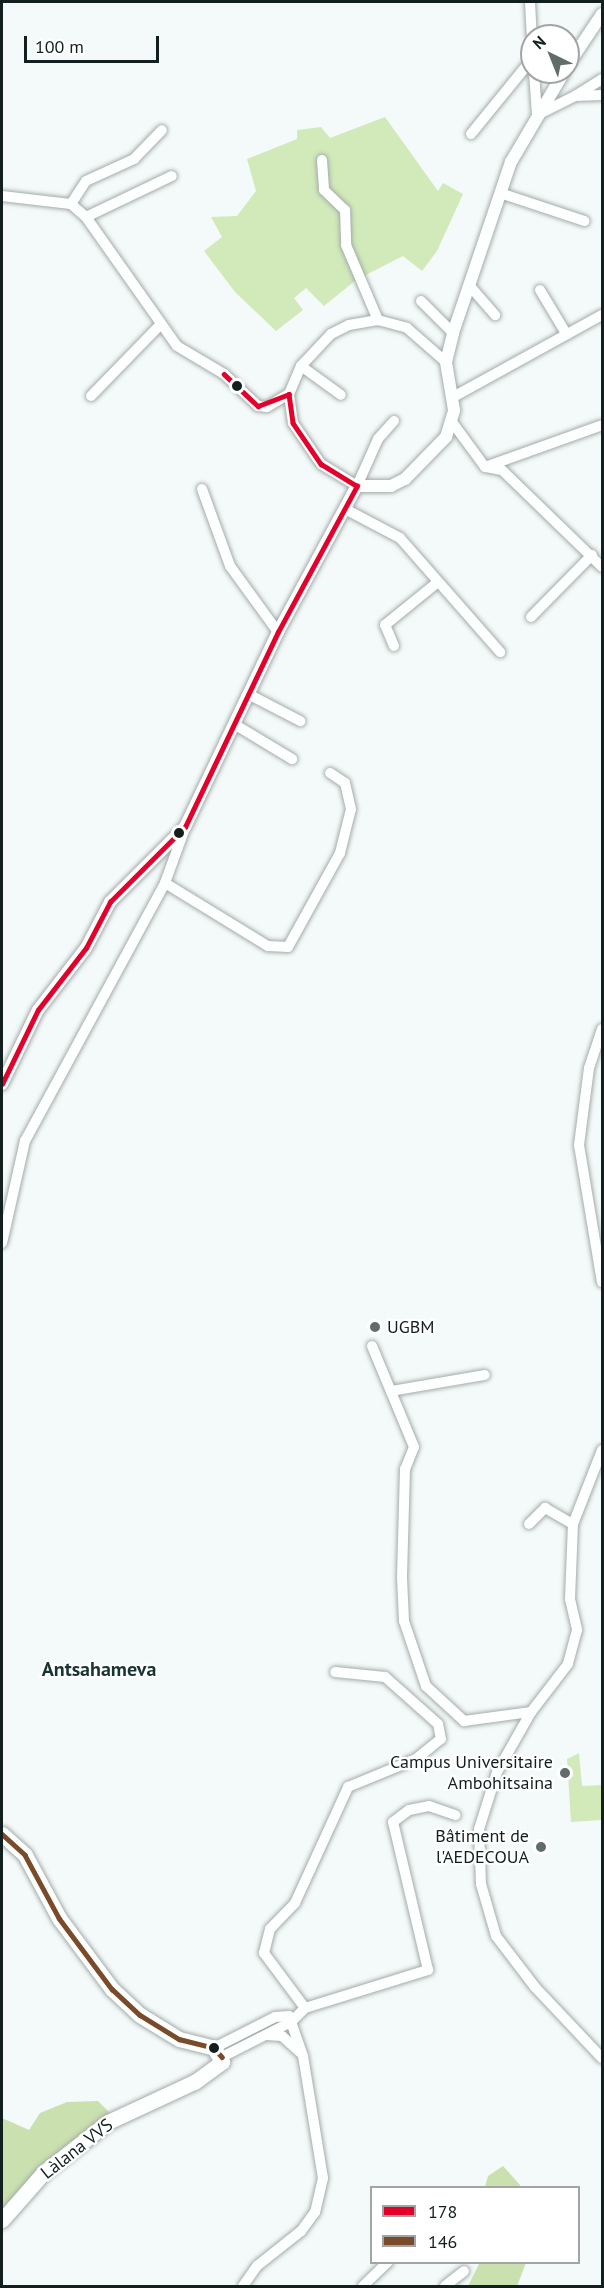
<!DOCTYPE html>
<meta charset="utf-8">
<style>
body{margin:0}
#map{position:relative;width:604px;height:2288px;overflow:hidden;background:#f4faf9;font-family:"PT Sans",sans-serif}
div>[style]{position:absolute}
.green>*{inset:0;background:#d2e9b9}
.forest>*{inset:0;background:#cae0af}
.roads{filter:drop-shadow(0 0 2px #a3acaa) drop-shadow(0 0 2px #a3acaa)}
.minor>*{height:10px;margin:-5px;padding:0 5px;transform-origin:5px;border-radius:5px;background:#fdfefe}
.tertiary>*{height:12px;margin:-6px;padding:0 6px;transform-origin:6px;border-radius:6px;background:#fdfefe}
.secondary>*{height:15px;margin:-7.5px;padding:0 7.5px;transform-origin:7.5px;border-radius:7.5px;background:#fdfefe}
.bus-1>*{height:4.5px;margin:-2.25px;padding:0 2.25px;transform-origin:2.25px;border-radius:2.25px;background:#e4002b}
.bus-2>*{height:4.5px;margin:-2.25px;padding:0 2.25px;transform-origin:2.25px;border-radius:2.25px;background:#7a4b2a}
.dots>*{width:16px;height:16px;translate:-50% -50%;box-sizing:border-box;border:3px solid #fff;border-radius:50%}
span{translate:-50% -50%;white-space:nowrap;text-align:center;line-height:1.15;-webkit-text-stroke:4.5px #fff;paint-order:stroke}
.poi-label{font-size:18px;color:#131f1e}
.left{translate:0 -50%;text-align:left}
.right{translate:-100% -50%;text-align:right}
.street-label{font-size:18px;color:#131f1e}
.neighbourhood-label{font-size:20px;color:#183532;font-weight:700}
.frame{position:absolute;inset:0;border:3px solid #131f1e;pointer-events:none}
.legend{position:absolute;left:370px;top:2186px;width:210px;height:78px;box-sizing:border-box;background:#fff;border:2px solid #a1a5a5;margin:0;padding:8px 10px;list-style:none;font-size:18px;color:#131f1e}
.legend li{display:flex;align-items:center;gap:12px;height:30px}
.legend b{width:30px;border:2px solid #a1a5a5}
.north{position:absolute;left:520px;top:24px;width:60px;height:60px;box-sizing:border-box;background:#fff;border:2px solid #a1a5a5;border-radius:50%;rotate:317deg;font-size:16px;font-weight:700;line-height:24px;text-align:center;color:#131f1e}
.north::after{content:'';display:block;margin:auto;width:21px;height:27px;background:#626c6b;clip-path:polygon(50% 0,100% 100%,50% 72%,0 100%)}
.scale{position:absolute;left:24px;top:36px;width:135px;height:27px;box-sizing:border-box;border:3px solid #131f1e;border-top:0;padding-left:8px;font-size:18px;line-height:21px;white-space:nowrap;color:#131f1e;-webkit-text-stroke:4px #fff;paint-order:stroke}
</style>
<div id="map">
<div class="green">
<div style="clip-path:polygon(385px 117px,438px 191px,443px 183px,463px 194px,437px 251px,422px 271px,403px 256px,356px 280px,324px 306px,306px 288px,294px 298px,303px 310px,276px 331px,235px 292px,204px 251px,222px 237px,211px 217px,237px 216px,256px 191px,247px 159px,297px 139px,297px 130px,321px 127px,330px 138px)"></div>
<div style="clip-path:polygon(579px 1753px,582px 1786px,602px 1785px,602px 1820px,571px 1822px,567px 1759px)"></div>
</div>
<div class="forest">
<div style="clip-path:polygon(98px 2101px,112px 2115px,2px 2215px,2px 2118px,29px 2130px,40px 2113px,67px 2102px)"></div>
<div style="clip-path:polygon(503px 2166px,520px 2185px,521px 2187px,485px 2187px,488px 2176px)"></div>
<div style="clip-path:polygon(480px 2262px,526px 2262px,526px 2263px,517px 2286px,468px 2286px)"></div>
</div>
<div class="roads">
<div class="minor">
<div style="left:530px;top:2px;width:34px;rotate:87deg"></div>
<div style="left:534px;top:72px;width:43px;rotate:86deg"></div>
<div style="left:537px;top:115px;width:42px;rotate:-26.6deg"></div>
<div style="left:575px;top:96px;width:27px;rotate:-2deg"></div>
<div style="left:575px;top:96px;width:32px;rotate:-32deg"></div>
<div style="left:471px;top:134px;width:97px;rotate:-50.9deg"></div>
<div style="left:322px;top:160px;width:30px;rotate:86deg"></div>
<div style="left:324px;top:190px;width:29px;rotate:44deg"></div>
<div style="left:345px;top:210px;width:35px;rotate:88deg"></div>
<div style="left:346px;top:245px;width:82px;rotate:66.9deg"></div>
<div style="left:500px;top:193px;width:89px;rotate:18.4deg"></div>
<div style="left:2px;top:196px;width:69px;rotate:6.6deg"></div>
<div style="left:71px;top:204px;width:20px;rotate:41deg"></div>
<div style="left:86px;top:217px;width:158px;rotate:54.8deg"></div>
<div style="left:177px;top:346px;width:55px;rotate:30.8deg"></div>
<div style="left:224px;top:374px;width:47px;rotate:43.3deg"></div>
<div style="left:258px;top:406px;width:9px;rotate:6deg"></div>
<div style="left:267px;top:407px;width:26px;rotate:-31deg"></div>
<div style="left:71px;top:204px;width:27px;rotate:-57deg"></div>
<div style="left:86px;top:181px;width:53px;rotate:-24.6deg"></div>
<div style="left:134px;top:159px;width:40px;rotate:-46deg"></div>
<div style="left:86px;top:217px;width:95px;rotate:-25.5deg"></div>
<div style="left:469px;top:285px;width:40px;rotate:49deg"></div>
<div style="left:540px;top:290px;width:52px;rotate:59deg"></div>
<div style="left:421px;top:301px;width:45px;rotate:45deg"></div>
<div style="left:301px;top:366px;width:49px;rotate:35.9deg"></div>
<div style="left:91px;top:396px;width:99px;rotate:-45.8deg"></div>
<div style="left:455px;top:396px;width:168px;rotate:-28.9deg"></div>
<div style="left:394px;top:421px;width:24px;rotate:132deg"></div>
<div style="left:378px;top:439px;width:51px;rotate:114.1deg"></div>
<div style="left:357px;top:486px;width:42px;rotate:-148.6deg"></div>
<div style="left:321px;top:464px;width:50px;rotate:-124.3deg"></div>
<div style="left:293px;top:423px;width:29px;rotate:-98deg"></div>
<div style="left:289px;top:394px;width:30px;rotate:-67deg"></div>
<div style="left:301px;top:366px;width:44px;rotate:-46.8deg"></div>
<div style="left:331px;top:334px;width:20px;rotate:-27deg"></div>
<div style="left:349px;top:325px;width:29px;rotate:-10deg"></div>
<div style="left:378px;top:320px;width:30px;rotate:15deg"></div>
<div style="left:407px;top:328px;width:52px;rotate:41.1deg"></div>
<div style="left:452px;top:422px;width:56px;rotate:53.7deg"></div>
<div style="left:485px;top:467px;width:124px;rotate:-19.7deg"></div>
<div style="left:486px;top:467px;width:16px;rotate:11deg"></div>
<div style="left:502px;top:470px;width:139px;rotate:44.1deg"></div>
<div style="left:202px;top:489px;width:82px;rotate:70deg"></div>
<div style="left:230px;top:566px;width:82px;rotate:54deg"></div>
<div style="left:347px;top:510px;width:60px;rotate:27.8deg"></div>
<div style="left:400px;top:538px;width:152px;rotate:48.7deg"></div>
<div style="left:531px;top:617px;width:87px;rotate:-45.5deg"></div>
<div style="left:394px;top:646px;width:23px;rotate:-113deg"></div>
<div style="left:385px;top:625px;width:68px;rotate:-39.1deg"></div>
<div style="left:248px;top:694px;width:59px;rotate:27.4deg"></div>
<div style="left:234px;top:724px;width:68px;rotate:31.1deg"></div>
<div style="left:165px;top:883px;width:121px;rotate:31.5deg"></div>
<div style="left:268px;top:946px;width:20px;rotate:3deg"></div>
<div style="left:288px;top:947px;width:107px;rotate:-61deg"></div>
<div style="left:340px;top:853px;width:45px;rotate:-76deg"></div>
<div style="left:351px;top:809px;width:27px;rotate:-103deg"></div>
<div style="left:345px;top:783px;width:18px;rotate:-146deg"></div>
<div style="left:602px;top:1029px;width:41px;rotate:108.4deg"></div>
<div style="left:589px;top:1068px;width:78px;rotate:97.4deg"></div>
<div style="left:579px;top:1145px;width:139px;rotate:80.5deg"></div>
<div style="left:2px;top:1243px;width:105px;rotate:-77.3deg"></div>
<div style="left:25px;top:1141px;width:294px;rotate:-61.5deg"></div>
<div style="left:165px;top:883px;width:59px;rotate:-70deg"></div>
<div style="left:372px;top:1346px;width:109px;rotate:67.4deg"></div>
<div style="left:414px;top:1447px;width:24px;rotate:112deg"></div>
<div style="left:405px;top:1469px;width:109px;rotate:91.6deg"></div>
<div style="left:402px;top:1578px;width:43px;rotate:87.3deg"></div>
<div style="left:404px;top:1621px;width:69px;rotate:71.3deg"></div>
<div style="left:426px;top:1686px;width:52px;rotate:42.6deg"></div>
<div style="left:464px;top:1721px;width:68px;rotate:-7.7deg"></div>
<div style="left:391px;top:1391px;width:95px;rotate:-9.7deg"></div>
<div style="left:602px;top:1450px;width:79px;rotate:111.4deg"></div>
<div style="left:573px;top:1524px;width:75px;rotate:92.3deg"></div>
<div style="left:570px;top:1599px;width:32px;rotate:77deg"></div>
<div style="left:577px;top:1630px;width:35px;rotate:105deg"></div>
<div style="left:568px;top:1664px;width:61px;rotate:127.6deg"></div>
<div style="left:531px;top:1712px;width:69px;rotate:119.5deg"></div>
<div style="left:497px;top:1772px;width:60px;rotate:107.5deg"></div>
<div style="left:479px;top:1829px;width:55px;rotate:87.9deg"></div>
<div style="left:481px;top:1884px;width:54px;rotate:73.9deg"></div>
<div style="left:496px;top:1936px;width:64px;rotate:52.6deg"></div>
<div style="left:535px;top:1987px;width:98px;rotate:46.7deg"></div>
<div style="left:529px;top:1524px;width:23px;rotate:-45deg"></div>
<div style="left:545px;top:1508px;width:32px;rotate:30deg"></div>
<div style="left:305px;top:2008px;width:69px;rotate:-126.7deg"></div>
<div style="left:264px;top:1953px;width:25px;rotate:-76deg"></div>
<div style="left:270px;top:1929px;width:36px;rotate:-46deg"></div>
<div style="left:295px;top:1903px;width:128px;rotate:-65.4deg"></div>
<div style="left:348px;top:1787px;width:74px;rotate:-22.4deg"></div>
<div style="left:416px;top:1759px;width:32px;rotate:-39deg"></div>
<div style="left:441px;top:1739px;width:15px;rotate:-101deg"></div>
<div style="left:438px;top:1724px;width:71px;rotate:-138.4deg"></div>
<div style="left:385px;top:1677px;width:50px;rotate:-174.3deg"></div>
<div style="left:266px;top:2035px;width:16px;rotate:4deg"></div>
<div style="left:282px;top:2036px;width:25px;rotate:42deg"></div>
<div style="left:214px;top:2048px;width:68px;rotate:-26.9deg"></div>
<div style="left:275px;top:2017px;width:14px;rotate:-4deg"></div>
<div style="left:289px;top:2016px;width:42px;rotate:70.7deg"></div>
<div style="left:303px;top:2056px;width:124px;rotate:80.7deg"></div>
<div style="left:323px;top:2178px;width:35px;rotate:103deg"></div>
<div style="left:315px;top:2212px;width:24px;rotate:126deg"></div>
<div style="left:301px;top:2231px;width:56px;rotate:141.5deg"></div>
<div style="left:257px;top:2266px;width:24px;rotate:125deg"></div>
<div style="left:222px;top:2057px;width:77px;rotate:-26.9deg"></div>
<div style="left:291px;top:2022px;width:20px;rotate:-45deg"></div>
<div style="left:305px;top:2008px;width:129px;rotate:-17.2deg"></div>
<div style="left:428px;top:1970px;width:152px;rotate:-103.3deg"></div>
<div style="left:393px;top:1822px;width:20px;rotate:-37deg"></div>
<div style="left:409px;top:1810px;width:20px;rotate:-11deg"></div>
<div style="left:429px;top:1806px;width:28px;rotate:19deg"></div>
<div style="left:363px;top:2286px;width:35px;rotate:-44deg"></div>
<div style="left:445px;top:2286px;width:24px;rotate:-38deg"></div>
</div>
<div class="tertiary">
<div style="left:568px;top:65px;width:61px;rotate:-56.3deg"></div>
<div style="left:2px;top:1084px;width:82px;rotate:-64.1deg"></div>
<div style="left:38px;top:1010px;width:78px;rotate:-52.3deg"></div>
<div style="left:86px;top:948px;width:52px;rotate:-62.4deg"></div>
<div style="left:110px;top:902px;width:106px;rotate:-45deg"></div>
<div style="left:185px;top:827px;width:216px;rotate:-64.5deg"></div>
<div style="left:278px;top:632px;width:166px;rotate:-61.6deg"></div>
<div style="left:357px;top:486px;width:34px"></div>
<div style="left:391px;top:486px;width:16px;rotate:-27deg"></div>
<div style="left:405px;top:479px;width:59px;rotate:-45.7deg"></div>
<div style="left:446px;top:437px;width:28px;rotate:-73deg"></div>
<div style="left:454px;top:410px;width:49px;rotate:-99.5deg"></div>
<div style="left:446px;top:362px;width:30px;rotate:-76deg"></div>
<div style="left:453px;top:333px;width:181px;rotate:-71.3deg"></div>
<div style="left:511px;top:162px;width:104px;rotate:-59.5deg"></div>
</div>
<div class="secondary">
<div style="left:2px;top:1834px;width:31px;rotate:42deg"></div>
<div style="left:25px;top:1855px;width:72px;rotate:61.6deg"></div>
<div style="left:59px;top:1918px;width:89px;rotate:53.3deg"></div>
<div style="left:112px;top:1989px;width:38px;rotate:43deg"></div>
<div style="left:140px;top:2015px;width:46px;rotate:31.6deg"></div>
<div style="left:179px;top:2039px;width:36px;rotate:14deg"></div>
<div style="left:214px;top:2048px;width:16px;rotate:60deg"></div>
<div style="left:222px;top:2062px;width:34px;rotate:144deg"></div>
<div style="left:194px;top:2082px;width:95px;rotate:155.1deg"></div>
<div style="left:108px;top:2122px;width:81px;rotate:142deg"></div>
<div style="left:44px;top:2172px;width:64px;rotate:131.2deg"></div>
</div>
</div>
<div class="bus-1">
<div style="left:224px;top:374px;width:47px;rotate:43.3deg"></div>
<div style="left:258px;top:406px;width:33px;rotate:-21deg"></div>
<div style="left:289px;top:394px;width:29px;rotate:82deg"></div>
<div style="left:293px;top:423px;width:50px;rotate:55.7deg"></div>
<div style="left:321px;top:464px;width:42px;rotate:31.4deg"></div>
<div style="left:2px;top:1084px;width:82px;rotate:-64.1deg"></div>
<div style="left:38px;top:1010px;width:78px;rotate:-52.3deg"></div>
<div style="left:86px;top:948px;width:52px;rotate:-62.4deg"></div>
<div style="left:110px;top:902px;width:106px;rotate:-45deg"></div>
<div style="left:185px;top:827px;width:216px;rotate:-64.5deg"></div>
<div style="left:278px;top:632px;width:166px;rotate:-61.6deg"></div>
</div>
<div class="bus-2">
<div style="left:2px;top:1834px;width:31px;rotate:42deg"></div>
<div style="left:25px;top:1855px;width:72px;rotate:61.6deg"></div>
<div style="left:59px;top:1918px;width:89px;rotate:53.3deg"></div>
<div style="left:112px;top:1989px;width:38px;rotate:43deg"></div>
<div style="left:140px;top:2015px;width:46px;rotate:31.6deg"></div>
<div style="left:179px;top:2039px;width:36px;rotate:14deg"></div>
<div style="left:214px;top:2048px;width:12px;rotate:48deg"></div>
</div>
<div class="dots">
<div style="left:237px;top:386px;background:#131f1e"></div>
<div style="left:179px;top:833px;background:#131f1e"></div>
<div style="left:375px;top:1327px;background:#626c6b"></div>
<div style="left:565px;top:1773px;background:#626c6b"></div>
<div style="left:541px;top:1847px;background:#626c6b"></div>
<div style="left:214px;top:2048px;background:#131f1e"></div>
</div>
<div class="poi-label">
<span class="left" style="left:387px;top:1327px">UGBM</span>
<span class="right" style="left:553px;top:1773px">Campus Universitaire<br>Ambohitsaina</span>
<span class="right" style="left:529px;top:1847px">Bâtiment de<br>l'AEDECOUA</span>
</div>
<div class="street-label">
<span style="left:77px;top:2149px;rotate:-38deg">Làlana VVS</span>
</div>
<div class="neighbourhood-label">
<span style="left:99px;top:1669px">Antsahameva</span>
</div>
<div class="frame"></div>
<ul class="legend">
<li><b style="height:8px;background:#e4002b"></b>178</li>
<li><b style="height:8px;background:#7a4b2a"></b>146</li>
</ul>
<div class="north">N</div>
<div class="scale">100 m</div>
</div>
